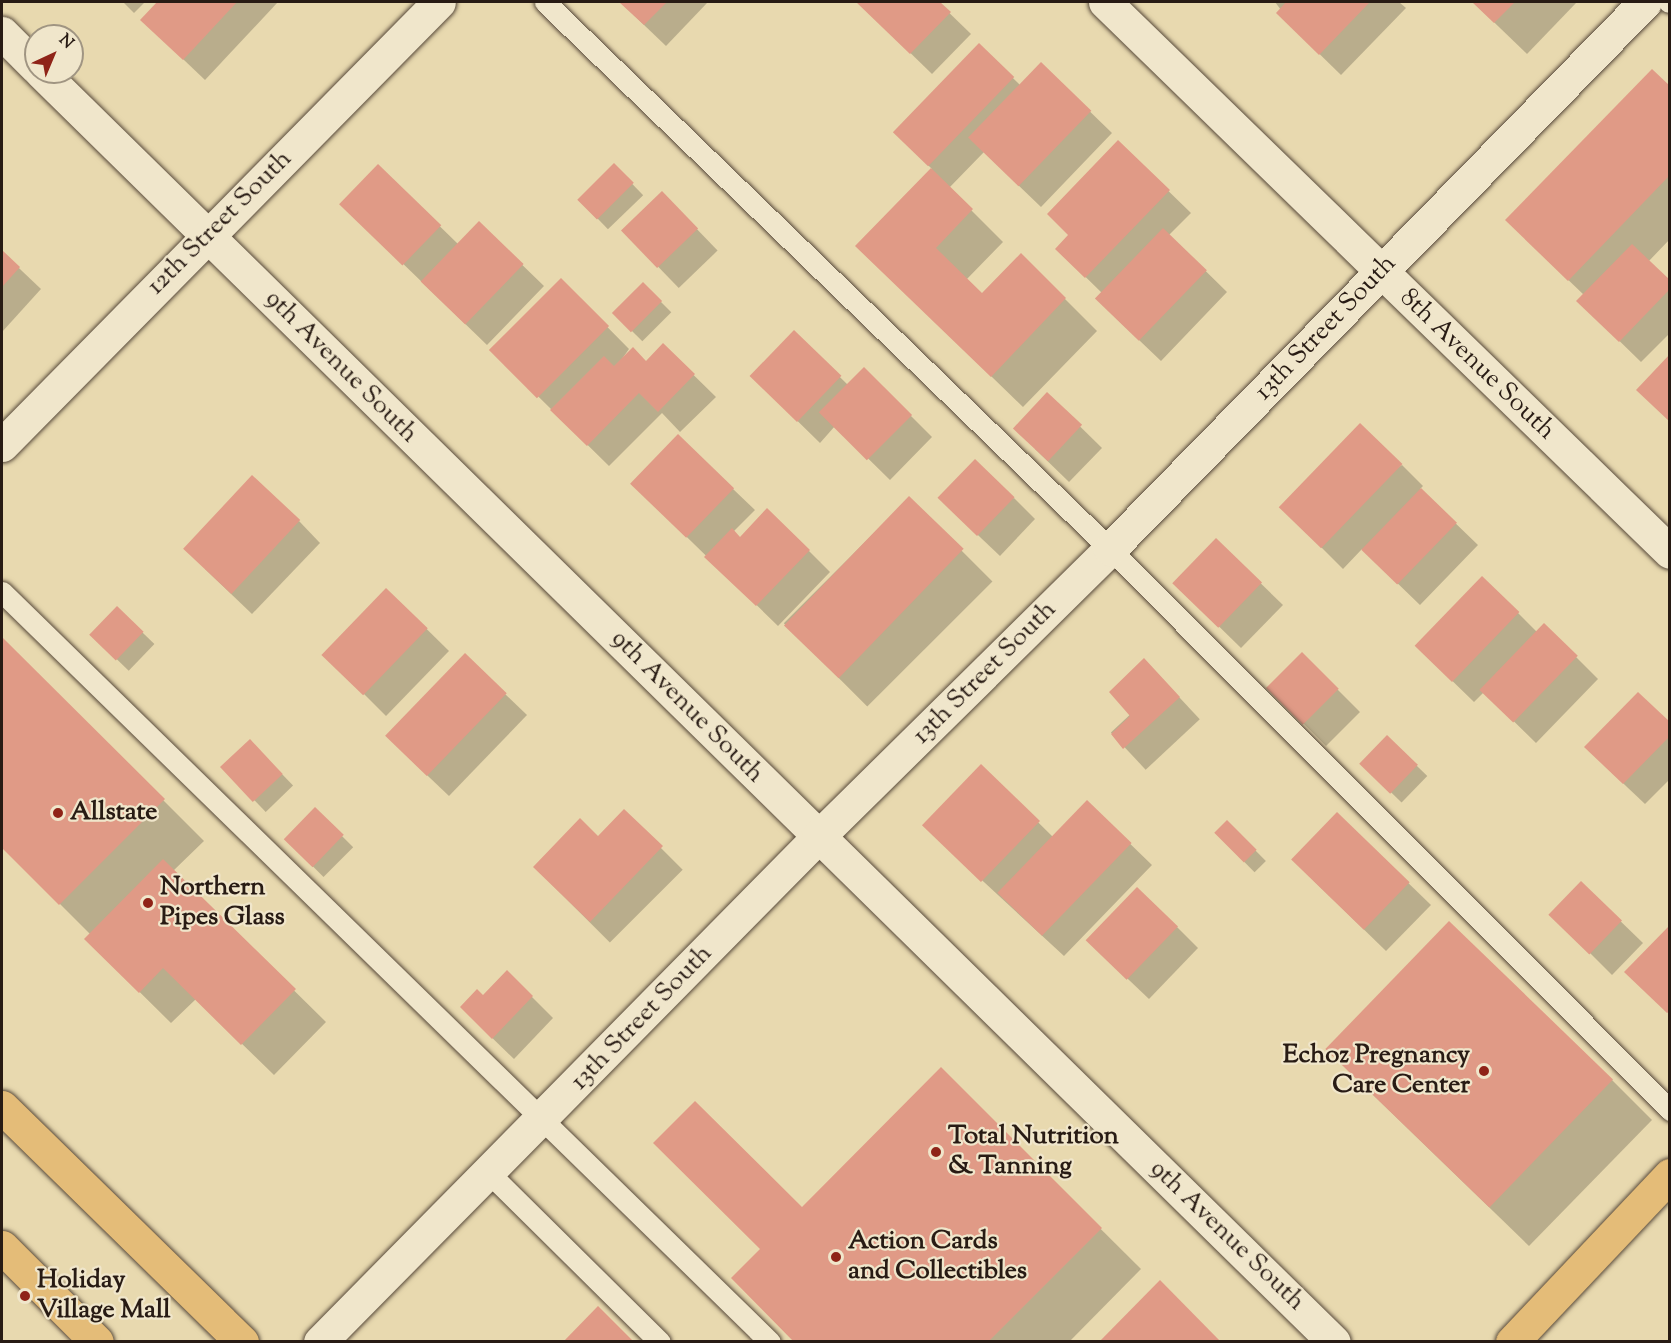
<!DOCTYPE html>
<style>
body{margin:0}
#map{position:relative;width:1671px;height:1343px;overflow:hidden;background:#e8d9af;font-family:"Sorts Mill Goudy",serif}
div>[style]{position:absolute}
.shadow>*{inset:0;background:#0003;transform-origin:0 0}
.building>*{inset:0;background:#e09a86;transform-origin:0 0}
.roads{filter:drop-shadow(0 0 2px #584a3b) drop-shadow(0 0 2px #584a3b)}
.service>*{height:21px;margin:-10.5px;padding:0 10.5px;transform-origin:10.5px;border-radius:10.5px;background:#f0e6cb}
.minor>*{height:33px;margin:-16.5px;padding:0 16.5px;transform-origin:16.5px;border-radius:16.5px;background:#f0e6cb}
.tertiary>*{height:33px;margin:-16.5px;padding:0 16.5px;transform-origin:16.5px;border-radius:16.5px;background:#f0e6cb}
.primary>*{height:33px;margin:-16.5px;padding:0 16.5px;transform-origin:16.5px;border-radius:16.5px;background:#e4bc78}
.trunk>*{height:33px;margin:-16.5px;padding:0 16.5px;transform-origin:16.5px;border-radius:16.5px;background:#e4bc78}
.dots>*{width:16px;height:16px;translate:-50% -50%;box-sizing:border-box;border:3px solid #f0e6cb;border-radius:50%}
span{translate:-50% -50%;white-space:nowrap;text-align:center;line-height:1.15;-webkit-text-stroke:4.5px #f0e6cb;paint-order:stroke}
.street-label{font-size:26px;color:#281b14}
.poi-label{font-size:26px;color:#281b14;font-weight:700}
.left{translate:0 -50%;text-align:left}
.right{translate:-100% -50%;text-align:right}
.frame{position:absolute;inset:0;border:3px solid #281b14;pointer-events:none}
.north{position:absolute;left:24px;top:24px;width:60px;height:60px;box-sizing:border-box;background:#f0e6cb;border:2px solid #a09582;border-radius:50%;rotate:44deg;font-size:16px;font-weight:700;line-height:24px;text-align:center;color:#281b14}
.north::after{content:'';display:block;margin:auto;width:21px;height:27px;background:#8f2418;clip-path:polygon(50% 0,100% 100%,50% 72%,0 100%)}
</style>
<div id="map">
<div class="shadow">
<div style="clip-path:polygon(123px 2px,145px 2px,134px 13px)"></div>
<div style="clip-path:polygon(159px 2px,278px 2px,205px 80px,142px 20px)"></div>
<div style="clip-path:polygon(620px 2px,708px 2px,666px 46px)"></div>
<div style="clip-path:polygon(858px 2px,938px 2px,971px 34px,932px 74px)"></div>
<div style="clip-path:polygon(1275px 2px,1399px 2px,1406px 8px,1341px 75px,1299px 34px)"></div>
<div style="clip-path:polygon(1473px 2px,1577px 2px,1527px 54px)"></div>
<div style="clip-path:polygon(979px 45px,1020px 85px,1041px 64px,1112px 133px,1041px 207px,984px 152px,949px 188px,1003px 242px,966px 280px,982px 296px,1021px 255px,1097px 331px,1023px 407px,889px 277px,932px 169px,894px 132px)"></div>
<div style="clip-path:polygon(1670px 88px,1670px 239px,1648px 262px,1670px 282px,1670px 333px,1641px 362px,1600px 322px,1584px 295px,1538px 251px)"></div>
<div style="clip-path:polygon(1118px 142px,1191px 213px,1169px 235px,1227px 292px,1161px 361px,1118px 320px,1102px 293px,1057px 249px,1070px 235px)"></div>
<div style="left:614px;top:165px;width:42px;height:49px;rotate:46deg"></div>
<div style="clip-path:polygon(378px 166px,458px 244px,479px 223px,544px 286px,487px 345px,363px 225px)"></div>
<div style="left:662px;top:193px;width:80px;height:54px;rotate:46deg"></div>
<div style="clip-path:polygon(2px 252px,41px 289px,2px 332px)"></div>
<div style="clip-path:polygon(561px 280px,629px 349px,617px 366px,646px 363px,663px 345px,716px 397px,680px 432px,662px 413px,609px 466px,491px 350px)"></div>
<div style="left:643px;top:284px;width:40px;height:41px;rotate:45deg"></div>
<div style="clip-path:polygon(794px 332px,848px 385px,864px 369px,932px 437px,890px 480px,835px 426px,820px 443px,773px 397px)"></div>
<div style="clip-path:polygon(1047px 394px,1102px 448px,1069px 482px,1035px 449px)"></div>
<div style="clip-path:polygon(1402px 465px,1423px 486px,1420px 489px,1478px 545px,1420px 605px,1362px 549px,1343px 569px,1302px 528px)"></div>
<div style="clip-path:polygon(733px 489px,755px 510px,733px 532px,740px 539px,809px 551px,830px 572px,778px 626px,654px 505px)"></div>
<div style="left:909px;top:498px;width:118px;height:177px;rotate:45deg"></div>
<div style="clip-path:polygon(1014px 498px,1035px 519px,1000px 556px,961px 519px)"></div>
<div style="clip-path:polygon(299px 521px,320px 543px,252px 614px,205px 569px)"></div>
<div style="clip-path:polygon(1216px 540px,1283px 605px,1241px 648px,1196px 604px)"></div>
<div style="clip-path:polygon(1483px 578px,1537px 632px,1544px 625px,1598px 679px,1536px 743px,1484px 692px,1474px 702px,1439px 668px)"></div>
<div style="clip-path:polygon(387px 590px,449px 651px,386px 716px,346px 676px)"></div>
<div style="left:117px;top:608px;width:52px;height:37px;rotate:44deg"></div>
<div style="clip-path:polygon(2px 639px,204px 841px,173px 871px,326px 1022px,274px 1075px,196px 999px,171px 1023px,86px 939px,91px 935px,2px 846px)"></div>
<div style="left:1302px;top:654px;width:82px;height:48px;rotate:45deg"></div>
<div style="left:1165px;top:682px;width:51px;height:74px;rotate:47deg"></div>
<div style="clip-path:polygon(505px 694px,527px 715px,449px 796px,408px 757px)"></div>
<div style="clip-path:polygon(1670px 724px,1670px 779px,1645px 804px,1608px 769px)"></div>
<div style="left:1387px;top:737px;width:56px;height:37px;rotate:44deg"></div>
<div style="left:250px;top:741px;width:62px;height:38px;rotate:46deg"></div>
<div style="clip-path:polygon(981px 766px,1053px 837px,1087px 802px,1152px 865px,1064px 956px,945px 846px)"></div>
<div style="left:315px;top:809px;width:54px;height:42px;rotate:45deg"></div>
<div style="left:624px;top:811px;width:83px;height:103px;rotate:45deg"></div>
<div style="clip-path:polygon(1337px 814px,1431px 905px,1386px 951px,1314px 881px)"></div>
<div style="left:1227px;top:822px;width:55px;height:16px;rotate:45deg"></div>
<div style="clip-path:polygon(1581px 883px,1643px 943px,1612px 975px,1572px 935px)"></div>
<div style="clip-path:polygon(1177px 927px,1198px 948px,1149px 999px,1109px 961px)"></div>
<div style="clip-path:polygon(507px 972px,553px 1018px,514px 1059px,483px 1029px,483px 997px)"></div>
<div style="clip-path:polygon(941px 1070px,1141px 1269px,1069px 1342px,796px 1342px,802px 1209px)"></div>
<div style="clip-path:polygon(1612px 1080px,1652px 1120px,1529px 1246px,1367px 1089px)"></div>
</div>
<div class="building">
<div style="clip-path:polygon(157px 2px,237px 2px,183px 60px,140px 20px)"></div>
<div style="clip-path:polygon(619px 2px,667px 2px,644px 25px)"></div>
<div style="clip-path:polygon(856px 2px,940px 2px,951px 12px,910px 54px)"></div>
<div style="clip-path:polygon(1286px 2px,1370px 2px,1319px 55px,1276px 13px)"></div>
<div style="clip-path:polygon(1472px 2px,1515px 2px,1494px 23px)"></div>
<div style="left:979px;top:43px;width:49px;height:124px;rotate:44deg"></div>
<div style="left:1041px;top:62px;width:70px;height:105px;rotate:44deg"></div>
<div style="clip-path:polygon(1652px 69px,1670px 86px,1670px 175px,1568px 281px,1505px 220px)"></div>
<div style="clip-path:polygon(1118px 140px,1170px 190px,1085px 278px,1055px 249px,1068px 235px,1047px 214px)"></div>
<div style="left:614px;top:163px;width:28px;height:52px;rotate:45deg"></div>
<div style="left:378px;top:164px;width:88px;height:56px;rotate:44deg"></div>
<div style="clip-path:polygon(931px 168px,973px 209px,936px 248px,982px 293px,1021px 253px,1066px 298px,991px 377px,855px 246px)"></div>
<div style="left:662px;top:191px;width:52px;height:57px;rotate:46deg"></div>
<div style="left:479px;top:221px;width:62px;height:84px;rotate:44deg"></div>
<div style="left:1163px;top:228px;width:61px;height:98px;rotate:44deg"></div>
<div style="clip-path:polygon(1632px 244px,1670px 280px,1670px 289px,1619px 342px,1576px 301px)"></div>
<div style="clip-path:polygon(2px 250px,20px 267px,2px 287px)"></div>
<div style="left:561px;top:278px;width:68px;height:102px;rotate:45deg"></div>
<div style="left:643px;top:282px;width:27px;height:44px;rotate:45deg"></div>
<div style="left:794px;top:330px;width:66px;height:64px;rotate:44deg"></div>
<div style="clip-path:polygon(663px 343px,695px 374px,658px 412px,639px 393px,587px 446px,550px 410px,604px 356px,614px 366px,633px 347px,646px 361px)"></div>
<div style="clip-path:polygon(1670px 354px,1670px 422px,1636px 390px)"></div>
<div style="left:864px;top:367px;width:68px;height:64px;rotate:45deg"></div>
<div style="left:1047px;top:392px;width:48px;height:50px;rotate:43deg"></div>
<div style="left:1360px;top:423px;width:59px;height:117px;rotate:44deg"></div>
<div style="left:678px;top:434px;width:78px;height:69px;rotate:44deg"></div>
<div style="left:975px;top:459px;width:55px;height:54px;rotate:44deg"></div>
<div style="left:252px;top:475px;width:66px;height:101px;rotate:43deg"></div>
<div style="left:1421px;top:488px;width:50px;height:86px;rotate:44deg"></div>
<div style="left:909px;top:496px;width:76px;height:180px;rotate:44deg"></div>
<div style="clip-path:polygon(767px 508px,810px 550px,756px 606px,704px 557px,732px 528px,740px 537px)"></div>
<div style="left:1216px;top:538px;width:64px;height:63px;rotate:44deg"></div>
<div style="left:1482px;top:576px;width:52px;height:97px;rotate:44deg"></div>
<div style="left:386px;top:588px;width:58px;height:93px;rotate:44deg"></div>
<div style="left:117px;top:606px;width:37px;height:40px;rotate:44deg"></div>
<div style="left:1544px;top:623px;width:47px;height:93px;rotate:44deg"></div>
<div style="clip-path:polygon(2px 637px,165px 799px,59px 905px,2px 848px)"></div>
<div style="left:1302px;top:652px;width:52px;height:51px;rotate:45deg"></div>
<div style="left:465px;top:653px;width:58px;height:115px;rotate:44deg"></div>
<div style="clip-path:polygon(1144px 658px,1180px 697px,1123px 749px,1111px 734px,1130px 716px,1109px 692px)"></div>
<div style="clip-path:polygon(1638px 692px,1670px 722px,1670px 736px,1623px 784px,1584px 747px)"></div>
<div style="left:1387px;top:735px;width:43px;height:40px;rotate:44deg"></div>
<div style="left:250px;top:739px;width:48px;height:41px;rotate:47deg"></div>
<div style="left:981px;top:764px;width:82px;height:85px;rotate:44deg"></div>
<div style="left:1087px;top:800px;width:62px;height:129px;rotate:44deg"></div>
<div style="left:315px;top:807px;width:40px;height:45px;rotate:44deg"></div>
<div style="clip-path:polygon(624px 809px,663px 846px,590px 922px,533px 867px,580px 818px,598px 836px)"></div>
<div style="left:1337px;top:812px;width:101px;height:66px;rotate:44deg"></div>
<div style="left:1227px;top:820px;width:42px;height:18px;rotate:45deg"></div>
<div style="clip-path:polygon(163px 859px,296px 989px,241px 1045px,163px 968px,139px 993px,84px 939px)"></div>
<div style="left:1581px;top:881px;width:57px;height:47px;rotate:44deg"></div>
<div style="left:1137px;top:887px;width:57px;height:74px;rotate:44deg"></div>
<div style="left:1449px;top:921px;width:228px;height:178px;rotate:44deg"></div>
<div style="clip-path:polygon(1670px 925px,1670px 1011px,1667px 1013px,1624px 972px)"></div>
<div style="clip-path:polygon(507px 970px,533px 996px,492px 1039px,460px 1007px,477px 989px,483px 995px)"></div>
<div style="clip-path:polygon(941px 1067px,1102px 1228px,988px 1342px,794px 1342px,731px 1278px,760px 1249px,653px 1143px,695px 1101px,802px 1207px)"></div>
<div style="clip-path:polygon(1160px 1280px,1221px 1342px,1099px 1342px)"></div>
<div style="clip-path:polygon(598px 1306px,634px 1342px,563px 1342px)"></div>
</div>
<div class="roads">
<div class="service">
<div style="left:545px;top:2px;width:786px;rotate:44.07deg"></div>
<div style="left:1110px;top:549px;width:793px;rotate:45.05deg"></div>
<div style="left:1669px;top:2px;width:1px"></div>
<div style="left:2px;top:592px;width:1073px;rotate:44.32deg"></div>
<div style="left:489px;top:1173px;width:240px;rotate:44.7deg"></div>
</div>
<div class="minor">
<div style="left:1105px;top:2px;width:788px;rotate:44.23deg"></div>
<div style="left:2px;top:33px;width:48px;rotate:45deg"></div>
<div style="left:41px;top:72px;width:1812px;rotate:44.49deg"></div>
<div style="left:2px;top:445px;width:622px;rotate:-45.39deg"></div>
</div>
<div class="tertiary">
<div style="left:320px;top:1342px;width:709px;rotate:-45.4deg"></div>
<div style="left:818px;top:837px;width:410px;rotate:-44.6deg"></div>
<div style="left:1110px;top:549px;width:765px;rotate:-45.64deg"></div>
</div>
<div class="primary">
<div style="left:1512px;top:1342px;width:230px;rotate:-46.6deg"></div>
</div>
<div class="trunk">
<div style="left:2px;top:1107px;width:336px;rotate:44.4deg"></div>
<div style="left:2px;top:1247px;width:134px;rotate:45deg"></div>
</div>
</div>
<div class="dots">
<div style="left:58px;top:813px;background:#8f2418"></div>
<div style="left:148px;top:903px;background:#8f2418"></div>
<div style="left:1484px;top:1071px;background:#8f2418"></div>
<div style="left:936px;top:1152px;background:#8f2418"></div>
<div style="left:836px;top:1257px;background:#8f2418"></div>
<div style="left:25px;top:1296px;background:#8f2418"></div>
</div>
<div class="street-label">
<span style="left:220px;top:223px;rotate:-45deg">12th Street South</span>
<span style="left:1326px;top:328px;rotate:-46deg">13th Street South</span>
<span style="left:1477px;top:365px;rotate:44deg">8th Avenue South</span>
<span style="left:341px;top:367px;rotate:45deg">9th Avenue South</span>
<span style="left:985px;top:673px;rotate:-45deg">13th Street South</span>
<span style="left:687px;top:707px;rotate:45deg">9th Avenue South</span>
<span style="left:642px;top:1018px;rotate:-46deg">13th Street South</span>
<span style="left:1227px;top:1236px;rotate:44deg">9th Avenue South</span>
</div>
<div class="poi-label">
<span class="left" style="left:70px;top:813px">Allstate</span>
<span class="left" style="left:160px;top:903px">Northern<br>Pipes Glass</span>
<span class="right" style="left:1470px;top:1071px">Echoz Pregnancy<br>Care Center</span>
<span class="left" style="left:948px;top:1152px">Total Nutrition<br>&amp; Tanning</span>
<span class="left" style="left:848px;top:1257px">Action Cards<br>and Collectibles</span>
<span class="left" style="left:37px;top:1296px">Holiday<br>Village Mall</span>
</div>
<div class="frame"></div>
<div class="north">N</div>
</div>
